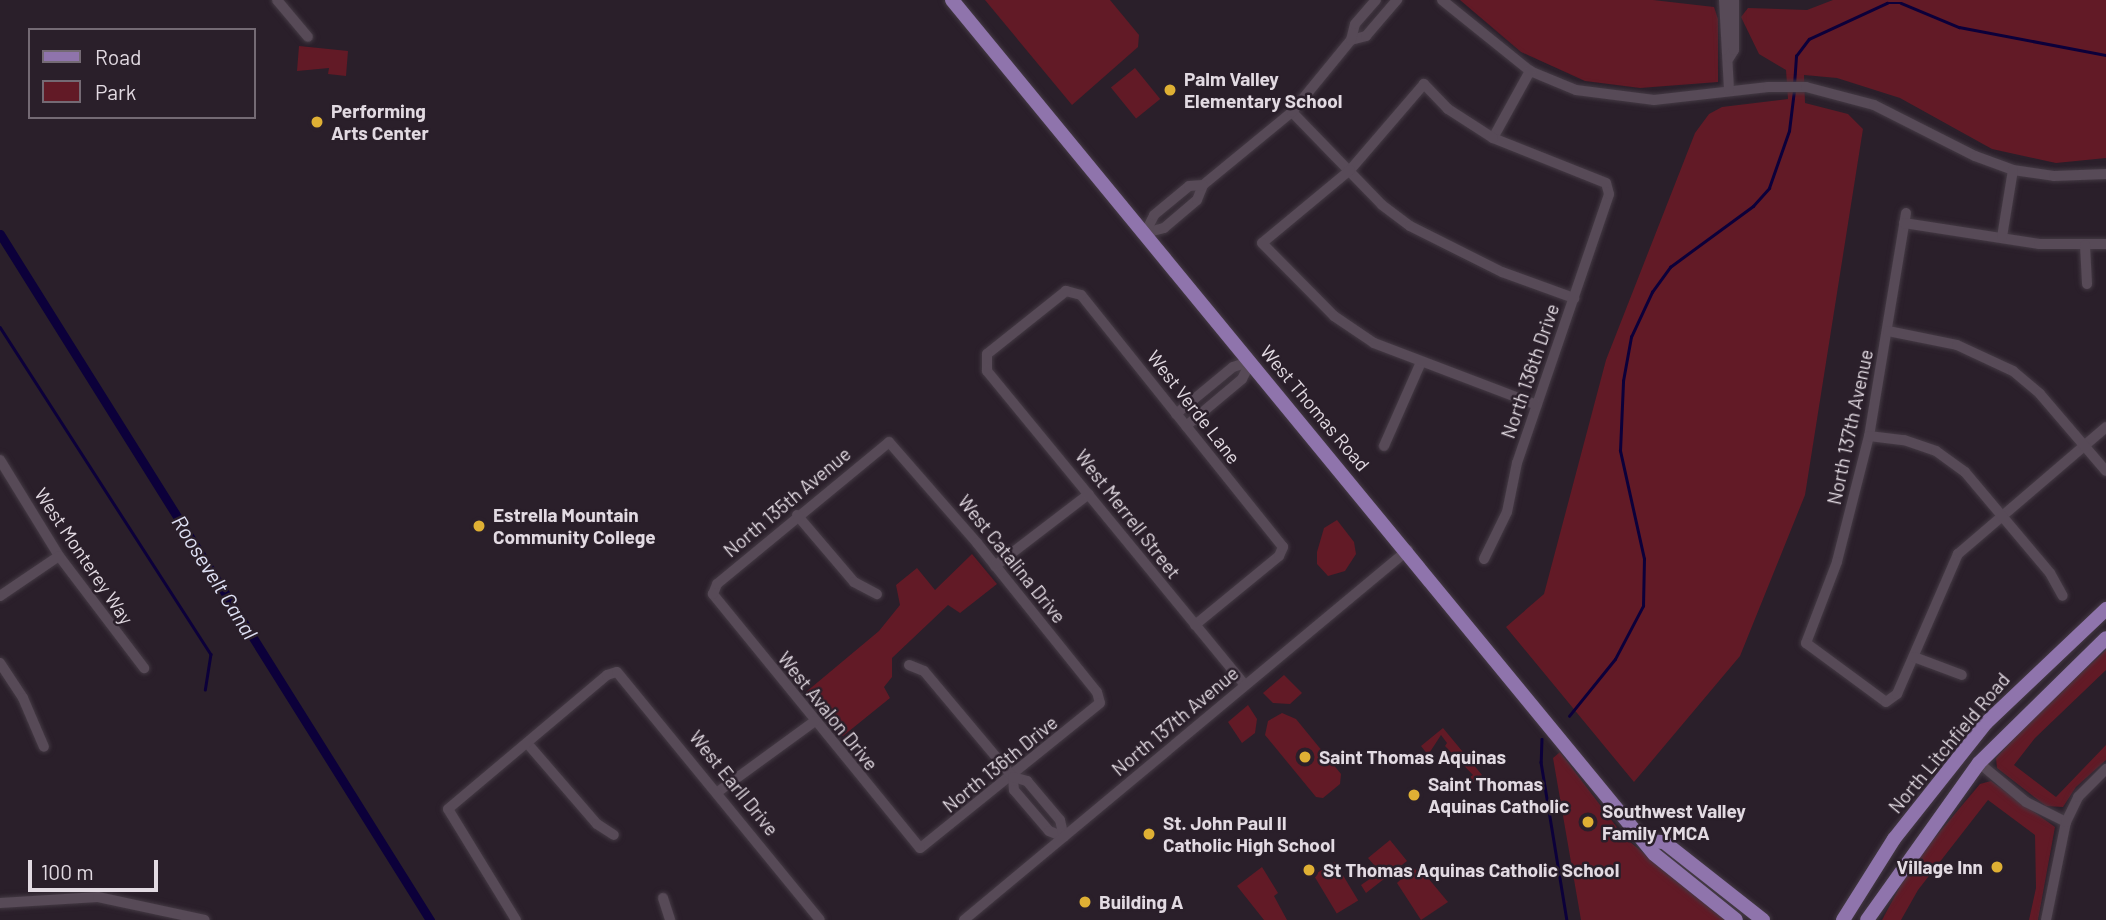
<!DOCTYPE html>
<style>
body{margin:0}
#map{position:relative;width:2106px;height:920px;overflow:hidden;background:#2a1f2a;font-family:Barlow,sans-serif}
div>[style]{position:absolute}
.green>*{inset:0;background:#621a26;transform-origin:0 0}
.stream>*{height:2.5px;margin:-1.25px;padding:0 1.25px;transform-origin:1.25px;border-radius:1.25px;background:#0c003a}
.canal>*{height:9px;margin:-4.5px;padding:0 4.5px;transform-origin:4.5px;border-radius:4.5px;background:#0c003a}
.roads{filter:drop-shadow(0 0 2px #443a44) drop-shadow(0 0 2px #443a44)}
.minor>*{height:10px;margin:-5px;padding:0 5px;transform-origin:5px;border-radius:5px;background:#574a57}
.major>*{height:14px;margin:-7px;padding:0 7px;transform-origin:7px;border-radius:7px;background:#8f74ac}
.dots>*{width:19px;height:19px;translate:-50% -50%;box-sizing:border-box;border:4px solid #2a1f2a;border-radius:50%}
span{translate:-50% -50%;white-space:nowrap;text-align:center;line-height:1.15;-webkit-text-stroke:5px #2a1f2a;paint-order:stroke}
.poi-label{font-size:19px;color:#e2dae2;font-weight:700}
.left{translate:0 -50%;text-align:left}
.right{translate:-100% -50%;text-align:right}
.street-label{font-size:19px;color:#e2dae2}
.water-label{font-size:21px;color:#dfe1f5;font-style:italic}
.legend{position:absolute;left:28px;top:28px;width:228px;height:91px;box-sizing:border-box;background:#2a1f2a;border:2px solid #746a74;margin:0;padding:9px 12px;list-style:none;font-size:21px;color:#e2dae2}
.legend li{display:flex;align-items:center;gap:14px;height:35px}
.legend b{width:35px;border:2px solid #746a74}
.scale{position:absolute;left:28px;top:860px;width:130px;height:32px;box-sizing:border-box;border:4px solid #e2dae2;border-top:0;padding-left:9px;font-size:21px;line-height:24px;white-space:nowrap;color:#e2dae2;-webkit-text-stroke:5px #2a1f2a;paint-order:stroke}
</style>
<div id="map">
<div class="green">
<div style="clip-path:polygon(985px 0,1110px 0,1139px 35px,1138px 47px,1072px 105px)"></div>
<div style="clip-path:polygon(1460px 0,1653px 0,1714px 7px,1718px 19px,1718px 82px,1640px 88px,1585px 81px,1521px 52px)"></div>
<div style="clip-path:polygon(1833px 0,2106px 0,2106px 158px,2056px 163px,1992px 149px,1900px 98px,1837px 78px,1804px 75px,1805px 103px,1848px 114px,1863px 129px,1805px 495px,1740px 656px,1634px 782px,1506px 627px,1544px 594px,1606px 360px,1695px 133px,1709px 114px,1722px 107px,1788px 99px,1786px 70px,1759px 54px,1741px 17px,1748px 8px,1807px 10px)"></div>
<div style="clip-path:polygon(299px 46px,348px 51px,346px 76px,328px 74px,329px 68px,297px 71px)"></div>
<div style="left:1135px;top:68px;width:40px;height:31px;rotate:51deg"></div>
<div style="clip-path:polygon(1337px 520px,1354px 542px,1356px 554px,1345px 571px,1328px 576px,1317px 564px,1317px 552px,1324px 528px)"></div>
<div style="clip-path:polygon(972px 554px,997px 584px,960px 613px,948px 605px,892px 658px,892px 677px,884px 687px,890px 698px,843px 736px,836px 733px,806px 692px,879px 631px,900px 605px,896px 585px,917px 568px,935px 590px)"></div>
<div style="clip-path:polygon(2106px 650px,2106px 670px,2035px 738px,2014px 765px,2056px 797px,2106px 745px,2106px 760px,2076px 787px,2063px 807px,2046px 806px,1997px 768px,1996px 758px,2037px 713px)"></div>
<div style="clip-path:polygon(1284px 675px,1302px 693px,1290px 704px,1273px 703px,1263px 693px)"></div>
<div style="clip-path:polygon(1248px 705px,1257px 719px,1255px 733px,1242px 743px,1228px 722px)"></div>
<div style="clip-path:polygon(1282px 713px,1296px 719px,1341px 774px,1340px 784px,1323px 798px,1316px 797px,1265px 735px,1268px 721px)"></div>
<div style="clip-path:polygon(1443px 728px,1482px 775px,1460px 793px,1455px 787px,1473px 775px,1445px 746px,1447px 743px,1441px 735px,1428px 755px,1421px 746px)"></div>
<div style="clip-path:polygon(1560px 752px,1625px 838px,1727px 920px,1581px 920px,1553px 758px)"></div>
<div style="clip-path:polygon(1991px 781px,2055px 827px,2038px 920px,2029px 920px,2036px 888px,2035px 835px,1988px 800px,1918px 890px,1901px 920px,1882px 920px,1911px 866px,1980px 784px)"></div>
<div style="clip-path:polygon(1390px 840px,1407px 861px,1366px 893px,1361px 885px,1380px 872px,1368px 858px)"></div>
<div style="left:1335px;top:862px;width:45px;height:25px;rotate:59deg"></div>
<div style="clip-path:polygon(1262px 867px,1278px 893px,1274px 896px,1287px 920px,1264px 920px,1237px 886px)"></div>
<div style="clip-path:polygon(1413px 868px,1428px 878px,1448px 902px,1421px 920px,1397px 883px)"></div>
</div>
<div class="stream">
<div style="left:1794px;top:85px;width:29px;rotate:-86deg"></div>
<div style="left:1796px;top:56px;width:21px;rotate:-53deg"></div>
<div style="left:1809px;top:39px;width:86px;rotate:-24.8deg"></div>
<div style="left:1887px;top:3px;width:14px"></div>
<div style="left:1901px;top:3px;width:63px;rotate:22.5deg"></div>
<div style="left:1959px;top:27px;width:150px;rotate:10.8deg"></div>
<div style="left:0;top:327px;width:389px;rotate:57.2deg"></div>
<div style="left:211px;top:654px;width:36px;rotate:99deg"></div>
<div style="left:1569px;top:716px;width:73px;rotate:-51.1deg"></div>
<div style="left:1615px;top:659px;width:60px;rotate:-62.2deg"></div>
<div style="left:1643px;top:606px;width:47px;rotate:-88.8deg"></div>
<div style="left:1644px;top:559px;width:111px;rotate:-102.5deg"></div>
<div style="left:1620px;top:451px;width:70px;rotate:-87.5deg"></div>
<div style="left:1623px;top:381px;width:45px;rotate:-79.7deg"></div>
<div style="left:1631px;top:337px;width:50px;rotate:-65deg"></div>
<div style="left:1652px;top:292px;width:31px;rotate:-54deg"></div>
<div style="left:1670px;top:267px;width:103px;rotate:-36.3deg"></div>
<div style="left:1753px;top:206px;width:24px;rotate:-48deg"></div>
<div style="left:1769px;top:188px;width:60px;rotate:-70.7deg"></div>
<div style="left:1789px;top:131px;width:39px;rotate:-83deg"></div>
<div style="left:1542px;top:739px;width:23px;rotate:92deg"></div>
<div style="left:1541px;top:762px;width:160px;rotate:80.7deg"></div>
</div>
<div class="canal">
<div style="left:0;top:234px;width:810px;rotate:57.92deg"></div>
</div>
<div class="roads">
<div class="minor">
<div style="left:277px;top:0;width:48px;rotate:50deg"></div>
<div style="left:1442px;top:0;width:113px;rotate:38.9deg"></div>
<div style="left:1530px;top:71px;width:50px;rotate:22.4deg"></div>
<div style="left:1576px;top:90px;width:79px;rotate:7.3deg"></div>
<div style="left:1654px;top:100px;width:115px;rotate:-6.5deg"></div>
<div style="left:1768px;top:87px;width:38px"></div>
<div style="left:1806px;top:87px;width:70px;rotate:14.8deg"></div>
<div style="left:1874px;top:105px;width:113px;rotate:26.8deg"></div>
<div style="left:1975px;top:156px;width:40px;rotate:20.2deg"></div>
<div style="left:2013px;top:170px;width:41px;rotate:8.3deg"></div>
<div style="left:2054px;top:176px;width:52px;rotate:-2.2deg"></div>
<div style="left:1724px;top:0;width:90px;rotate:86.8deg"></div>
<div style="left:1351px;top:40px;width:16px;rotate:-15deg"></div>
<div style="left:1366px;top:36px;width:48px;rotate:-49.3deg"></div>
<div style="left:1729px;top:58px;width:9px;rotate:-58deg"></div>
<div style="left:1734px;top:50px;width:50px;rotate:-90deg"></div>
<div style="left:1292px;top:112px;width:129px;rotate:45.9deg"></div>
<div style="left:1382px;top:205px;width:35px;rotate:37deg"></div>
<div style="left:1410px;top:226px;width:103px;rotate:26.6deg"></div>
<div style="left:1502px;top:272px;width:77px;rotate:19.9deg"></div>
<div style="left:1493px;top:138px;width:77px;rotate:-61.1deg"></div>
<div style="left:1906px;top:213px;width:226px;rotate:99.4deg"></div>
<div style="left:1869px;top:436px;width:130px;rotate:104.3deg"></div>
<div style="left:1837px;top:562px;width:87px;rotate:110.9deg"></div>
<div style="left:1806px;top:643px;width:99px;rotate:36.4deg"></div>
<div style="left:1886px;top:702px;width:14px;rotate:-36deg"></div>
<div style="left:1897px;top:694px;width:153px;rotate:-66.5deg"></div>
<div style="left:1958px;top:554px;width:195px;rotate:-40.6deg"></div>
<div style="left:1904px;top:223px;width:137px;rotate:8.8deg"></div>
<div style="left:2039px;top:244px;width:67px"></div>
<div style="left:1145px;top:233px;width:20px;rotate:-15deg"></div>
<div style="left:1164px;top:228px;width:43px;rotate:-40.3deg"></div>
<div style="left:1197px;top:200px;width:16px;rotate:-68deg"></div>
<div style="left:1203px;top:185px;width:115px;rotate:-39.4deg"></div>
<div style="left:1292px;top:112px;width:93px;rotate:-50.7deg"></div>
<div style="left:1351px;top:40px;width:16px;rotate:-76deg"></div>
<div style="left:1355px;top:24px;width:32px;rotate:-49deg"></div>
<div style="left:1145px;top:233px;width:20px;rotate:-63deg"></div>
<div style="left:1154px;top:215px;width:45px;rotate:-39.6deg"></div>
<div style="left:1189px;top:186px;width:14px;rotate:-4deg"></div>
<div style="left:2002px;top:237px;width:68px;rotate:-80.7deg"></div>
<div style="left:2085px;top:245px;width:39px;rotate:87deg"></div>
<div style="left:1888px;top:331px;width:70px;rotate:11.5deg"></div>
<div style="left:1957px;top:345px;width:62px;rotate:24.9deg"></div>
<div style="left:2013px;top:371px;width:35px;rotate:40deg"></div>
<div style="left:2040px;top:394px;width:101px;rotate:49.4deg"></div>
<div style="left:1176px;top:414px;width:74px;rotate:-39.5deg"></div>
<div style="left:1233px;top:367px;width:19px;rotate:-18deg"></div>
<div style="left:1186px;top:426px;width:73px;rotate:-40deg"></div>
<div style="left:1242px;top:379px;width:20px;rotate:-63deg"></div>
<div style="left:1869px;top:436px;width:35px;rotate:7deg"></div>
<div style="left:1904px;top:440px;width:34px;rotate:19deg"></div>
<div style="left:1936px;top:451px;width:36px;rotate:36deg"></div>
<div style="left:1965px;top:472px;width:132px;rotate:49.9deg"></div>
<div style="left:2050px;top:573px;width:26px;rotate:61deg"></div>
<div style="left:889px;top:442px;width:134px;rotate:48.9deg"></div>
<div style="left:977px;top:543px;width:191px;rotate:51.2deg"></div>
<div style="left:1097px;top:692px;width:11px;rotate:75deg"></div>
<div style="left:1100px;top:703px;width:231px;rotate:141.1deg"></div>
<div style="left:920px;top:848px;width:328px;rotate:-129.2deg"></div>
<div style="left:713px;top:594px;width:11px;rotate:-68deg"></div>
<div style="left:717px;top:584px;width:223px;rotate:-39.5deg"></div>
<div style="left:1384px;top:446px;width:92px;rotate:-66.2deg"></div>
<div style="left:0;top:460px;width:113px;rotate:58.4deg"></div>
<div style="left:59px;top:556px;width:141px;rotate:52.8deg"></div>
<div style="left:797px;top:515px;width:88px;rotate:49.6deg"></div>
<div style="left:854px;top:582px;width:26px;rotate:28deg"></div>
<div style="left:1484px;top:559px;width:52px;rotate:-63.9deg"></div>
<div style="left:1507px;top:512px;width:50px;rotate:-78.5deg"></div>
<div style="left:1517px;top:463px;width:284px;rotate:-71.1deg"></div>
<div style="left:1609px;top:194px;width:11px;rotate:-105deg"></div>
<div style="left:1606px;top:183px;width:122px;rotate:-158.3deg"></div>
<div style="left:1493px;top:138px;width:54px;rotate:-147.2deg"></div>
<div style="left:1448px;top:109px;width:35px;rotate:-134deg"></div>
<div style="left:1424px;top:84px;width:113px;rotate:130.7deg"></div>
<div style="left:1350px;top:170px;width:114px;rotate:140.3deg"></div>
<div style="left:1262px;top:243px;width:103px;rotate:45.4deg"></div>
<div style="left:1334px;top:316px;width:48px;rotate:34deg"></div>
<div style="left:1374px;top:343px;width:174px;rotate:20.8deg"></div>
<div style="left:995px;top:566px;width:118px;rotate:-37.5deg"></div>
<div style="left:0;top:596px;width:71px;rotate:-34.1deg"></div>
<div style="left:1195px;top:625px;width:109px;rotate:-39.4deg"></div>
<div style="left:1279px;top:556px;width:10px;rotate:-66deg"></div>
<div style="left:1283px;top:547px;width:323px;rotate:-128.7deg"></div>
<div style="left:1081px;top:295px;width:16px;rotate:-165deg"></div>
<div style="left:1066px;top:291px;width:101px;rotate:141.4deg"></div>
<div style="left:987px;top:354px;width:17px;rotate:90deg"></div>
<div style="left:987px;top:371px;width:406px;rotate:50.6deg"></div>
<div style="left:1914px;top:657px;width:51px;rotate:20.6deg"></div>
<div style="left:0;top:663px;width:42px;rotate:56.7deg"></div>
<div style="left:23px;top:698px;width:53px;rotate:66.8deg"></div>
<div style="left:909px;top:665px;width:16px;rotate:22deg"></div>
<div style="left:924px;top:671px;width:138px;rotate:50deg"></div>
<div style="left:1013px;top:777px;width:13px;rotate:86deg"></div>
<div style="left:1014px;top:790px;width:54px;rotate:49.5deg"></div>
<div style="left:1049px;top:831px;width:16px;rotate:22deg"></div>
<div style="left:527px;top:743px;width:107px;rotate:49.2deg"></div>
<div style="left:597px;top:824px;width:20px;rotate:33deg"></div>
<div style="left:1979px;top:763px;width:61px;rotate:39.7deg"></div>
<div style="left:2026px;top:802px;width:45px;rotate:26.6deg"></div>
<div style="left:1013px;top:777px;width:15px;rotate:16deg"></div>
<div style="left:1027px;top:781px;width:51px;rotate:49.8deg"></div>
<div style="left:1060px;top:820px;width:17px;rotate:77deg"></div>
<div style="left:719px;top:791px;width:119px;rotate:-36.1deg"></div>
<div style="left:663px;top:898px;width:23px;rotate:72deg"></div>
<div style="left:0;top:903px;width:98px;rotate:-3.5deg"></div>
<div style="left:98px;top:897px;width:109px;rotate:12.1deg"></div>
<div style="left:516px;top:920px;width:130px;rotate:-121.5deg"></div>
<div style="left:448px;top:809px;width:208px;rotate:-40.1deg"></div>
<div style="left:607px;top:675px;width:10px;rotate:-17deg"></div>
<div style="left:617px;top:672px;width:320px;rotate:50.7deg"></div>
<div style="left:964px;top:920px;width:578px;rotate:-39.81deg"></div>
<div style="left:2046px;top:920px;width:100px;rotate:-78.5deg"></div>
<div style="left:2066px;top:822px;width:28px;rotate:-64deg"></div>
<div style="left:2078px;top:797px;width:40px;rotate:-45deg"></div>
</div>
<div class="major">
<div style="left:952px;top:0;width:1105px;rotate:50.58deg"></div>
<div style="left:1654px;top:854px;width:105px;rotate:38.8deg"></div>
<div style="left:1648px;top:841px;width:16px;rotate:4deg"></div>
<div style="left:1664px;top:842px;width:126px;rotate:38.2deg"></div>
<div style="left:1843px;top:920px;width:96px;rotate:-57.8deg"></div>
<div style="left:1894px;top:839px;width:148px;rotate:-51.6deg"></div>
<div style="left:1986px;top:723px;width:166px;rotate:-43.5deg"></div>
<div style="left:1867px;top:920px;width:193px;rotate:-54.5deg"></div>
<div style="left:1979px;top:763px;width:178px;rotate:-44.5deg"></div>
</div>
</div>
<div class="dots">
<div style="left:1170px;top:90px;background:#dfb034"></div>
<div style="left:317px;top:122px;background:#dfb034"></div>
<div style="left:479px;top:526px;background:#dfb034"></div>
<div style="left:1305px;top:757px;background:#dfb034"></div>
<div style="left:1414px;top:795px;background:#dfb034"></div>
<div style="left:1588px;top:822px;background:#dfb034"></div>
<div style="left:1149px;top:834px;background:#dfb034"></div>
<div style="left:1997px;top:867px;background:#dfb034"></div>
<div style="left:1309px;top:870px;background:#dfb034"></div>
<div style="left:1085px;top:902px;background:#dfb034"></div>
</div>
<div class="poi-label">
<span class="left" style="left:1184px;top:90px">Palm Valley<br>Elementary School</span>
<span class="left" style="left:331px;top:122px">Performing<br>Arts Center</span>
<span class="left" style="left:493px;top:526px">Estrella Mountain<br>Community College</span>
<span class="left" style="left:1319px;top:757px">Saint Thomas Aquinas</span>
<span class="left" style="left:1428px;top:795px">Saint Thomas<br>Aquinas Catholic</span>
<span class="left" style="left:1602px;top:822px">Southwest Valley<br>Family YMCA</span>
<span class="left" style="left:1163px;top:834px">St. John Paul II<br>Catholic High School</span>
<span class="right" style="left:1983px;top:867px">Village Inn</span>
<span class="left" style="left:1323px;top:870px">St Thomas Aquinas Catholic School</span>
<span class="left" style="left:1099px;top:902px">Building A</span>
</div>
<div class="street-label">
<span style="left:1530px;top:371px;rotate:-71deg">North 136th Drive</span>
<span style="left:1194px;top:407px;rotate:52deg">West Verde Lane</span>
<span style="left:1315px;top:408px;rotate:50deg">West Thomas Road</span>
<span style="left:1850px;top:427px;rotate:-78deg">North 137th Avenue</span>
<span style="left:787px;top:502px;rotate:-40deg">North 135th Avenue</span>
<span style="left:1128px;top:514px;rotate:52deg">West Merrell Street</span>
<span style="left:84px;top:556px;rotate:56deg">West Monterey Way</span>
<span style="left:1012px;top:559px;rotate:51deg">West Catalina Drive</span>
<span style="left:828px;top:711px;rotate:51deg">West Avalon Drive</span>
<span style="left:1175px;top:721px;rotate:-40deg">North 137th Avenue</span>
<span style="left:1949px;top:743px;rotate:-50deg">North Litchfield Road</span>
<span style="left:1000px;top:764px;rotate:-39deg">North 136th Drive</span>
<span style="left:734px;top:783px;rotate:51deg">West Earll Drive</span>
</div>
<div class="water-label">
<span style="left:215px;top:577px;rotate:58deg">Roosevelt Canal</span>
</div>
<ul class="legend">
<li><b style="height:9px;background:#8f74ac"></b>Road</li>
<li><b style="height:19px;background:#621a26"></b>Park</li>
</ul>
<div class="scale">100 m</div>
</div>
